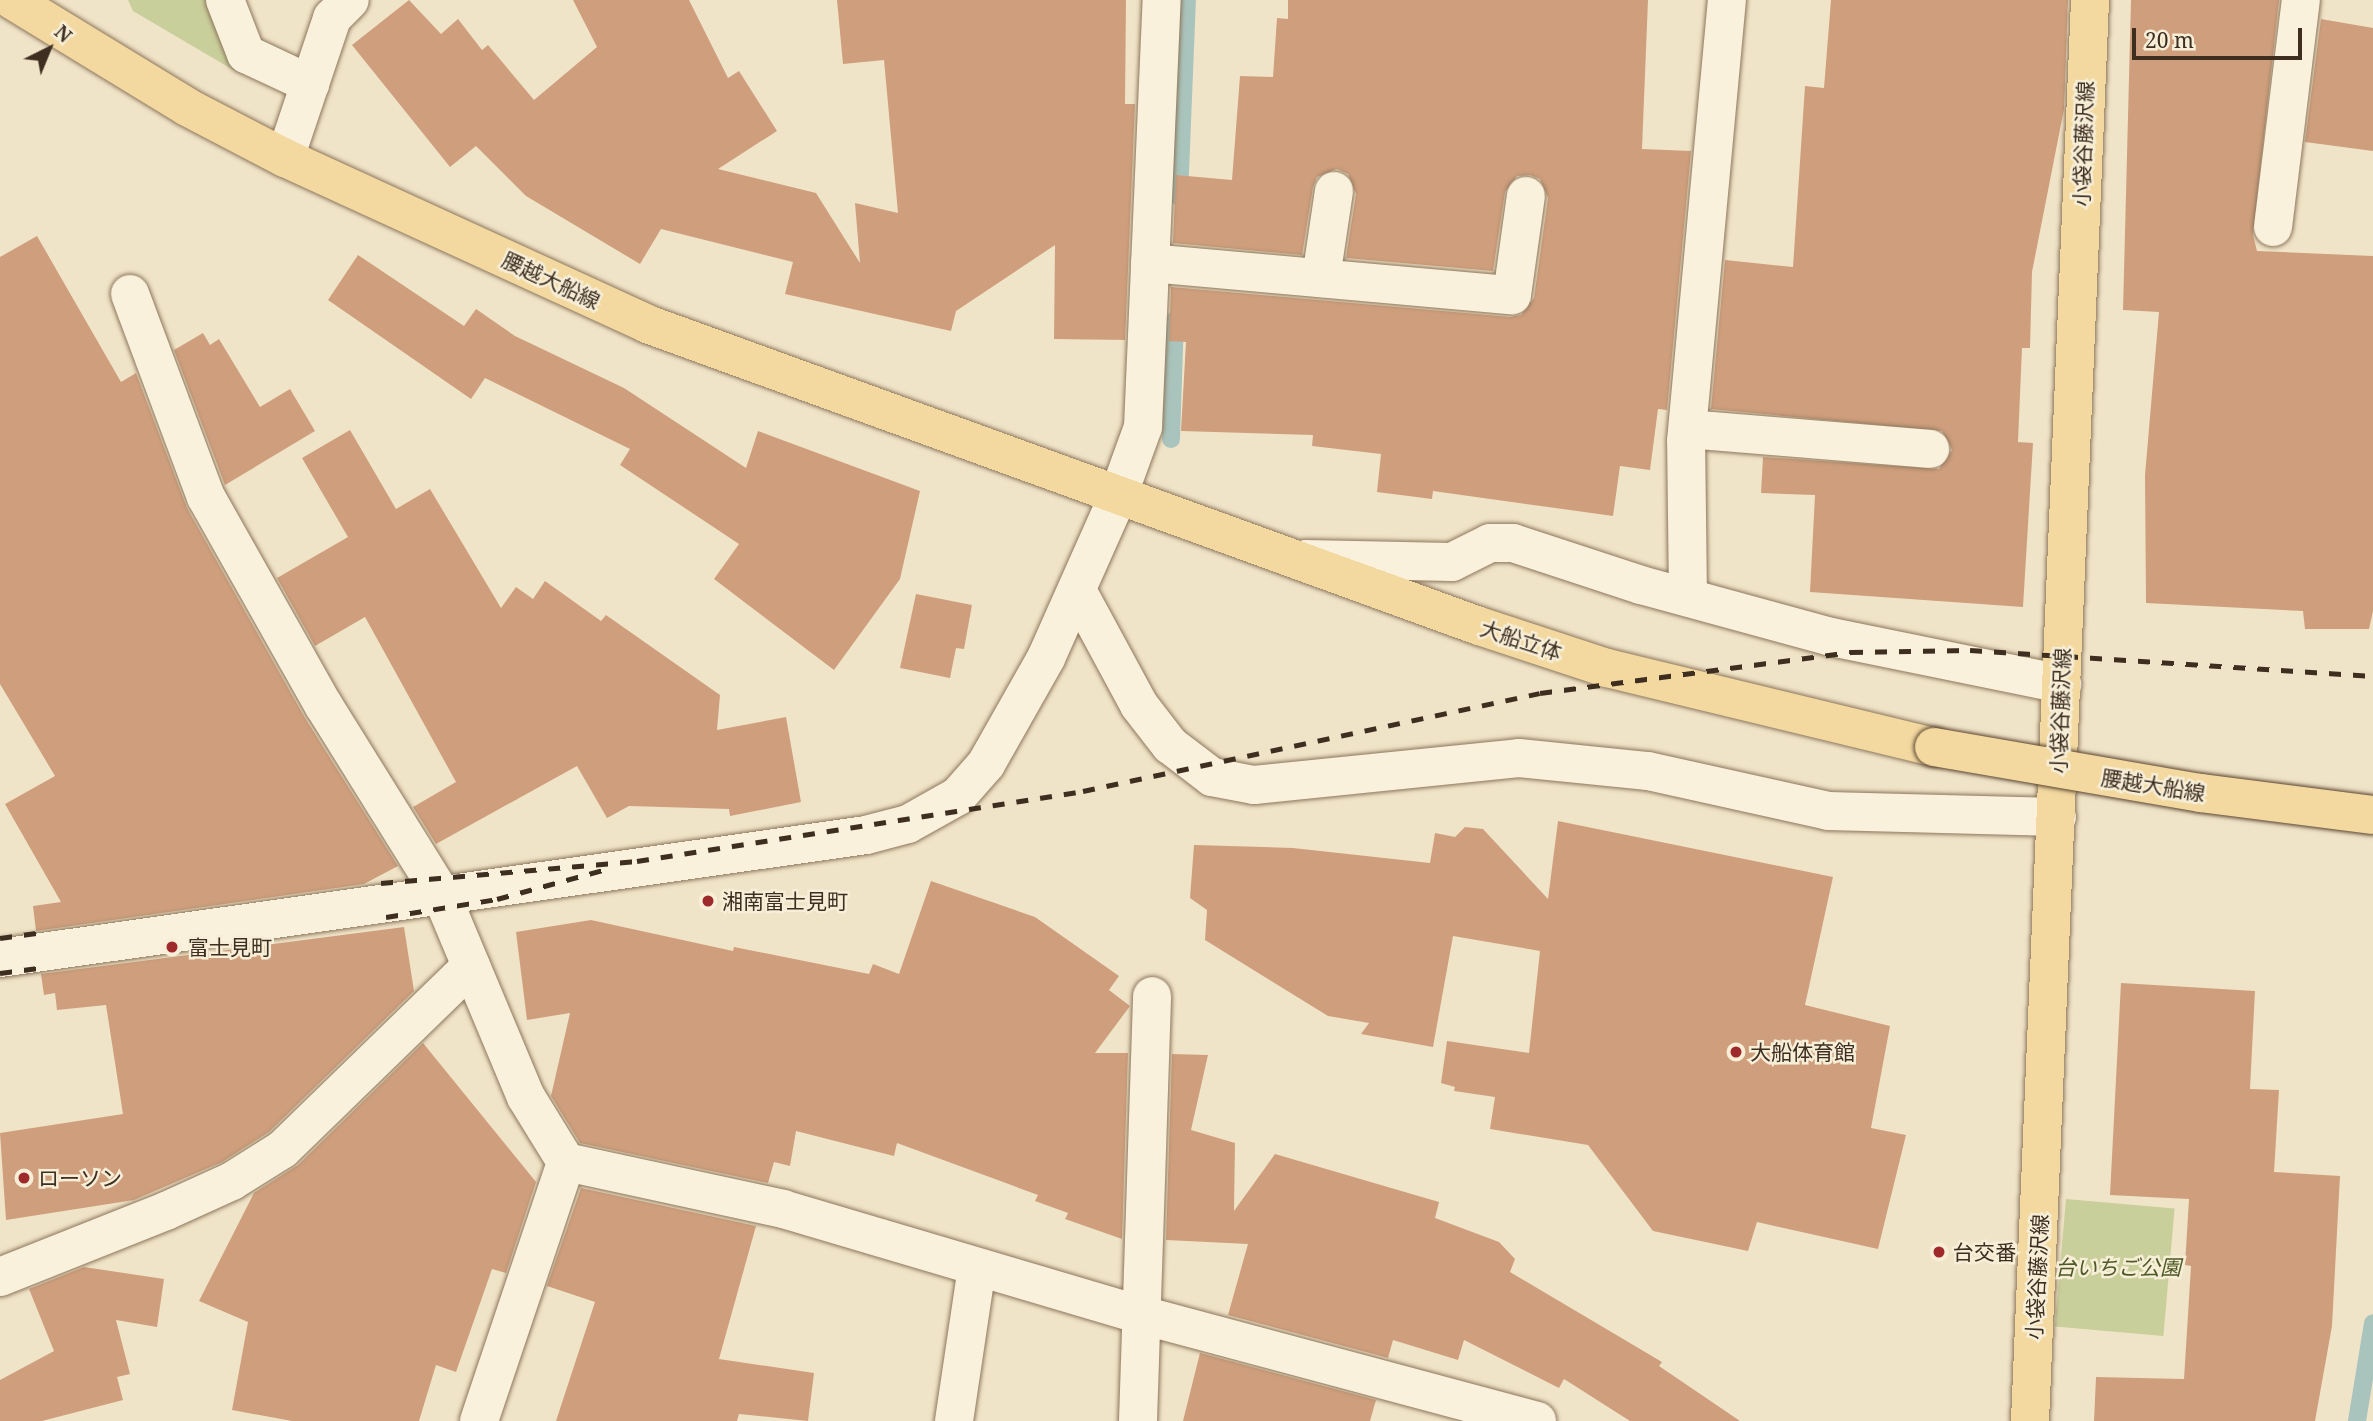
<!DOCTYPE html>
<meta charset="utf-8">
<style>
body{margin:0}
#map{position:relative;width:2373px;height:1421px;overflow:hidden;background:#f0e4c8;font-family:"Noto Serif","Noto Sans JP",serif}
div>[style]{position:absolute}
.green>*{inset:0;background:#c9cf9b;transform-origin:0 0}
.stream>*{height:18px;margin:-9px;padding:0 9px;transform-origin:9px;border-radius:9px;background:#a9c4bc}
.building>*{inset:0;background:#cf9f7d}
.roads{filter:drop-shadow(0 0 2px #8d765c) drop-shadow(0 0 2px #8d765c)}
.minor>*{height:38px;margin:-19px;padding:0 19px;transform-origin:19px;border-radius:19px;background:#faf1dc}
.major>*{height:38px;margin:-19px;padding:0 19px;transform-origin:19px;border-radius:19px;background:#f3d9a0}
.rail>*{height:5px;margin-top:-2.5px;transform-origin:0;background:repeating-linear-gradient(90deg,#3d2e20 0 12px,transparent 0 24px)}
.bridges{filter:drop-shadow(0 0 2px #5b4430) drop-shadow(0 0 2px #5b4430)}
.major-bridge>*{height:38px;margin:-19px;padding:0 19px;transform-origin:19px;border-radius:19px;background:#f3d9a0}
.dots>*{width:19px;height:19px;translate:-50% -50%;box-sizing:border-box;border:4px solid #f7eed8;border-radius:50%}
span{translate:-50% -50%;white-space:nowrap;text-align:center;line-height:1.15;-webkit-text-stroke:5px #f7eed8;paint-order:stroke}
.street-label{font-size:21px;color:#3d2e20}
.poi-label{font-size:21px;color:#3d2e20}
.left{translate:0 -50%;text-align:left}
.park-label{font-size:21px;color:#4d5a26;font-style:italic}
.north{position:absolute;left:14px;top:14px;width:70px;height:70px;-webkit-text-stroke:5px #f7eed8;paint-order:stroke;rotate:43deg;font-size:19px;font-weight:700;line-height:28px;text-align:center;color:#3d2e20}
.north::after{content:'';display:block;margin:auto;width:24px;height:32px;background:#3d2e20;clip-path:polygon(50% 0,100% 100%,50% 72%,0 100%)}
.scale{position:absolute;left:2132px;top:28px;width:170px;height:32px;box-sizing:border-box;border:4px solid #3d2e20;border-top:0;padding-left:9px;font-size:21px;line-height:24px;white-space:nowrap;color:#3d2e20;-webkit-text-stroke:5px #f7eed8;paint-order:stroke}
</style>
<div id="map">
<div class="green">
<div style="clip-path:polygon(128px 0,208px 0,235px 71px,133px 11px)"></div>
<div style="left:2066px;top:1199px;width:109px;height:128px;rotate:5deg"></div>
</div>
<div class="stream">
<div style="left:1179px;top:197px;width:197px;rotate:-87.7deg"></div>
<div style="left:1171px;top:439px;width:119px;rotate:-88.1deg"></div>
<div style="left:2357px;top:1421px;width:99px;rotate:-80.7deg"></div>
</div>
<div class="building">
<div style="clip-path:polygon(409px 0,441px 34px,458px 19px,482px 50px,488px 45px,534px 100px,597px 47px,573px 0,689px 0,728px 78px,739px 71px,777px 131px,718px 169px,816px 193px,860px 263px,855px 203px,898px 213px,884px 60px,843px 64px,837px 0,1126px 0,1125px 104px,1135px 104px,1125px 340px,1054px 339px,1055px 245px,956px 311px,951px 331px,785px 294px,793px 262px,661px 229px,640px 264px,526px 196px,476px 146px,450px 167px,352px 45px)"></div>
<div style="clip-path:polygon(1288px 0,1648px 0,1642px 149px,1691px 151px,1667px 410px,1658px 409px,1650px 470px,1620px 466px,1613px 516px,1433px 491px,1432px 499px,1377px 492px,1381px 454px,1312px 446px,1313px 435px,1181px 431px,1186px 342px,1169px 341px,1171px 287px,1510px 317px,1521px 315px,1534px 298px,1548px 198px,1540px 179px,1530px 175px,1517px 176px,1505px 192px,1493px 271px,1346px 258px,1356px 194px,1348px 174px,1337px 169px,1317px 177px,1313px 187px,1302px 255px,1173px 243px,1176px 175px,1232px 180px,1240px 76px,1273px 77px,1277px 18px,1288px 19px)"></div>
<div style="clip-path:polygon(1831px 0,2068px 0,2064px 109px,2032px 272px,2030px 348px,2022px 348px,2018px 442px,2033px 443px,2023px 607px,1810px 592px,1815px 495px,1761px 493px,1763px 457px,1939px 469px,1952px 450px,1942px 431px,1711px 409px,1725px 260px,1793px 267px,1805px 86px,1824px 88px)"></div>
<div style="clip-path:polygon(2131px 0,2279px 0,2253px 235px,2257px 251px,2373px 256px,2373px 611px,2369px 629px,2305px 629px,2303px 611px,2146px 603px,2145px 475px,2159px 312px,2123px 310px)"></div>
<div style="clip-path:polygon(2321px 19px,2373px 28px,2373px 151px,2305px 142px)"></div>
<div style="clip-path:polygon(37px 236px,121px 382px,136px 373px,187px 508px,305px 718px,398px 866px,364px 884px,36px 931px,33px 906px,61px 902px,5px 804px,55px 776px,0 684px,0 257px)"></div>
<div style="clip-path:polygon(358px 255px,464px 326px,476px 309px,515px 336px,624px 388px,746px 468px,758px 431px,920px 491px,900px 579px,834px 670px,714px 579px,739px 544px,620px 465px,630px 449px,485px 378px,471px 399px,328px 300px)"></div>
<div style="clip-path:polygon(203px 333px,210px 345px,219px 339px,260px 407px,290px 389px,315px 431px,225px 485px,174px 350px)"></div>
<div style="clip-path:polygon(350px 430px,396px 509px,430px 489px,501px 608px,516px 587px,533px 599px,545px 581px,601px 621px,606px 615px,720px 695px,717px 730px,786px 717px,801px 802px,730px 816px,729px 809px,629px 806px,607px 818px,577px 766px,436px 844px,413px 807px,456px 782px,365px 617px,315px 646px,277px 578px,348px 537px,302px 458px)"></div>
<div style="clip-path:polygon(916px 594px,972px 605px,964px 649px,956px 648px,950px 678px,900px 668px)"></div>
<div style="clip-path:polygon(1558px 821px,1833px 877px,1805px 1005px,1890px 1026px,1871px 1128px,1906px 1135px,1878px 1249px,1757px 1222px,1748px 1251px,1653px 1231px,1588px 1145px,1490px 1129px,1495px 1097px,1454px 1091px,1455px 1087px,1441px 1083px,1447px 1041px,1529px 1053px,1540px 951px,1453px 936px,1433px 1047px,1361px 1034px,1369px 1023px,1328px 1016px,1205px 940px,1207px 910px,1190px 898px,1194px 845px,1293px 848px,1430px 863px,1435px 833px,1455px 837px,1465px 827px,1483px 829px,1548px 899px)"></div>
<div style="clip-path:polygon(931px 881px,1035px 917px,1119px 976px,1109px 990px,1130px 1006px,1095px 1053px,1128px 1053px,1122px 1239px,1065px 1219px,1068px 1213px,1035px 1201px,1038px 1195px,897px 1143px,894px 1156px,796px 1131px,790px 1166px,774px 1162px,768px 1183px,580px 1143px,551px 1096px,570px 1013px,527px 1020px,516px 932px,591px 920px,733px 951px,734px 947px,869px 974px,873px 964px,899px 974px)"></div>
<div style="clip-path:polygon(404px 927px,414px 991px,269px 1132px,222px 1162px,134px 1200px,6px 1220px,0 1133px,123px 1114px,106px 1005px,57px 1010px,55px 993px,44px 995px,41px 974px)"></div>
<div style="clip-path:polygon(2121px 983px,2255px 991px,2250px 1089px,2279px 1090px,2274px 1172px,2340px 1176px,2332px 1326px,2315px 1421px,2094px 1421px,2096px 1377px,2184px 1379px,2191px 1266px,2185px 1265px,2189px 1199px,2110px 1195px)"></div>
<div style="clip-path:polygon(423px 1043px,536px 1182px,506px 1273px,492px 1269px,456px 1372px,436px 1365px,419px 1421px,292px 1421px,232px 1410px,248px 1322px,199px 1301px,254px 1193px,298px 1165px)"></div>
<div style="clip-path:polygon(1172px 1054px,1208px 1055px,1191px 1130px,1235px 1143px,1234px 1211px,1275px 1154px,1439px 1202px,1435px 1218px,1499px 1242px,1515px 1259px,1510px 1272px,1662px 1362px,1659px 1366px,1740px 1421px,1630px 1421px,1564px 1379px,1559px 1388px,1464px 1340px,1458px 1360px,1393px 1340px,1388px 1358px,1228px 1315px,1248px 1244px,1166px 1240px)"></div>
<div style="clip-path:polygon(581px 1188px,756px 1226px,719px 1359px,814px 1373px,808px 1421px,739px 1414px,737px 1421px,556px 1421px,595px 1302px,547px 1286px)"></div>
<div style="clip-path:polygon(84px 1267px,164px 1279px,157px 1327px,116px 1320px,130px 1374px,117px 1377px,123px 1400px,42px 1421px,0 1421px,0 1380px,54px 1351px,29px 1289px)"></div>
<div style="clip-path:polygon(1200px 1353px,1376px 1400px,1370px 1421px,1183px 1421px)"></div>
</div>
<div class="roads">
<div class="minor">
<div style="left:225px;top:0;width:58px;rotate:68.7deg"></div>
<div style="left:246px;top:54px;width:71px;rotate:25.1deg"></div>
<div style="left:285px;top:158px;width:148px;rotate:-71.4deg"></div>
<div style="left:332px;top:18px;width:25px;rotate:-45deg"></div>
<div style="left:2273px;top:227px;width:229px;rotate:-83deg"></div>
<div style="left:1150px;top:263px;width:363px;rotate:5.1deg"></div>
<div style="left:1512px;top:295px;width:100px;rotate:-82deg"></div>
<div style="left:1321px;top:278px;width:88px;rotate:-81.5deg"></div>
<div style="left:130px;top:294px;width:217px;rotate:69.5deg"></div>
<div style="left:206px;top:497px;width:240px;rotate:60.6deg"></div>
<div style="left:324px;top:706px;width:221px;rotate:58.1deg"></div>
<div style="left:441px;top:894px;width:220px;rotate:67.3deg"></div>
<div style="left:526px;top:1097px;width:76px;rotate:58.4deg"></div>
<div style="left:566px;top:1162px;width:222px;rotate:12.2deg"></div>
<div style="left:783px;top:1209px;width:374px;rotate:16.5deg"></div>
<div style="left:1142px;top:1315px;width:409px;rotate:15deg"></div>
<div style="left:1688px;top:429px;width:243px;rotate:4.7deg"></div>
<div style="left:1306px;top:559px;width:146px;rotate:1.2deg"></div>
<div style="left:1452px;top:562px;width:42px;rotate:-26.6deg"></div>
<div style="left:1490px;top:543px;width:23px"></div>
<div style="left:1513px;top:543px;width:135px;rotate:18.2deg"></div>
<div style="left:1641px;top:585px;width:197px;rotate:15.3deg"></div>
<div style="left:1831px;top:637px;width:236px;rotate:11.5deg"></div>
<div style="left:1078px;top:592px;width:128px;rotate:61.6deg"></div>
<div style="left:1139px;top:705px;width:51px;rotate:52.2deg"></div>
<div style="left:1170px;top:745px;width:53px;rotate:37.3deg"></div>
<div style="left:1212px;top:777px;width:43px;rotate:10.8deg"></div>
<div style="left:1254px;top:785px;width:266px;rotate:-5.8deg"></div>
<div style="left:1519px;top:758px;width:130px;rotate:5.8deg"></div>
<div style="left:1648px;top:771px;width:184px;rotate:12.5deg"></div>
<div style="left:1828px;top:811px;width:229px;rotate:1.5deg"></div>
<div style="left:1688px;top:597px;width:156px;rotate:-90.7deg"></div>
<div style="left:1686px;top:441px;width:443px;rotate:-84.7deg"></div>
<div style="left:0;top:958px;width:875px;rotate:-8.08deg"></div>
<div style="left:866px;top:835px;width:43px;rotate:-14.7deg"></div>
<div style="left:908px;top:824px;width:57px;rotate:-29.2deg"></div>
<div style="left:958px;top:796px;width:43px;rotate:-48.8deg"></div>
<div style="left:986px;top:764px;width:122px;rotate:-60.5deg"></div>
<div style="left:1046px;top:658px;width:177px;rotate:-66deg"></div>
<div style="left:1118px;top:496px;width:73px;rotate:-70.1deg"></div>
<div style="left:1143px;top:427px;width:427px;rotate:-87.5deg"></div>
<div style="left:0;top:1277px;width:179px;rotate:-21.7deg"></div>
<div style="left:166px;top:1211px;width:72px;rotate:-24.4deg"></div>
<div style="left:232px;top:1181px;width:60px;rotate:-32.1deg"></div>
<div style="left:283px;top:1149px;width:262px;rotate:-44.2deg"></div>
<div style="left:479px;top:1421px;width:273px;rotate:-71.4deg"></div>
<div style="left:954px;top:1421px;width:155px;rotate:-81.5deg"></div>
<div style="left:1138px;top:1421px;width:425px;rotate:-88.1deg"></div>
</div>
<div class="major">
<div style="left:12px;top:0;width:205px;rotate:31.4deg"></div>
<div style="left:187px;top:107px;width:110px;rotate:27.5deg"></div>
<div style="left:285px;top:158px;width:398px;rotate:24.6deg"></div>
<div style="left:647px;top:324px;width:885px;rotate:19.95deg"></div>
<div style="left:1479px;top:626px;width:135px;rotate:18.2deg"></div>
<div style="left:1607px;top:668px;width:336px;rotate:13.6deg"></div>
<div style="left:2030px;top:1421px;width:1422px;rotate:-87.58deg"></div>
</div>
</div>
<div class="rail">
<div style="left:381px;top:883px;width:257px;rotate:-4.9deg"></div>
<div style="left:637px;top:861px;width:451px;rotate:-8.9deg"></div>
<div style="left:1083px;top:791px;width:467px;rotate:-12.1deg"></div>
<div style="left:1540px;top:693px;width:314px;rotate:-7.5deg"></div>
<div style="left:1851px;top:652px;width:119px;rotate:-1deg"></div>
<div style="left:1970px;top:650px;width:404px;rotate:3.7deg"></div>
<div style="left:386px;top:917px;width:112px;rotate:-9.2deg"></div>
<div style="left:497px;top:899px;width:117px;rotate:-15.3deg"></div>
<div style="left:0;top:938px;width:44px;rotate:-7.8deg"></div>
<div style="left:0;top:973px;width:46px;rotate:-7.4deg"></div>
</div>
<div class="bridges">
<div class="major-bridge">
<div style="left:1934px;top:747px;width:271px;rotate:9.8deg"></div>
<div style="left:2201px;top:793px;width:173px;rotate:7.3deg"></div>
</div>
</div>
<div class="dots">
<div style="left:708px;top:901px;background:#9e2a2b"></div>
<div style="left:172px;top:947px;background:#9e2a2b"></div>
<div style="left:1736px;top:1052px;background:#9e2a2b"></div>
<div style="left:24px;top:1178px;background:#9e2a2b"></div>
<div style="left:1939px;top:1252px;background:#9e2a2b"></div>
</div>
<div class="street-label">
<span style="left:2083px;top:144px;rotate:-88deg">小袋谷藤沢線</span>
<span style="left:551px;top:280px;rotate:25deg">腰越大船線</span>
<span style="left:1521px;top:640px;rotate:18deg">大船立体</span>
<span style="left:2060px;top:711px;rotate:-88deg">小袋谷藤沢線</span>
<span style="left:2153px;top:785px;rotate:9deg">腰越大船線</span>
<span style="left:2037px;top:1277px;rotate:-87deg">小袋谷藤沢線</span>
</div>
<div class="poi-label">
<span class="left" style="left:722px;top:901px">湘南富士見町</span>
<span class="left" style="left:188px;top:947px">富士見町</span>
<span class="left" style="left:1750px;top:1052px">大船体育館</span>
<span class="left" style="left:38px;top:1178px">ローソン</span>
<span class="left" style="left:1953px;top:1252px">台交番</span>
</div>
<div class="park-label">
<span style="left:2118px;top:1267px">台いちご公園</span>
</div>
<div class="north">N</div>
<div class="scale">20 m</div>
</div>
